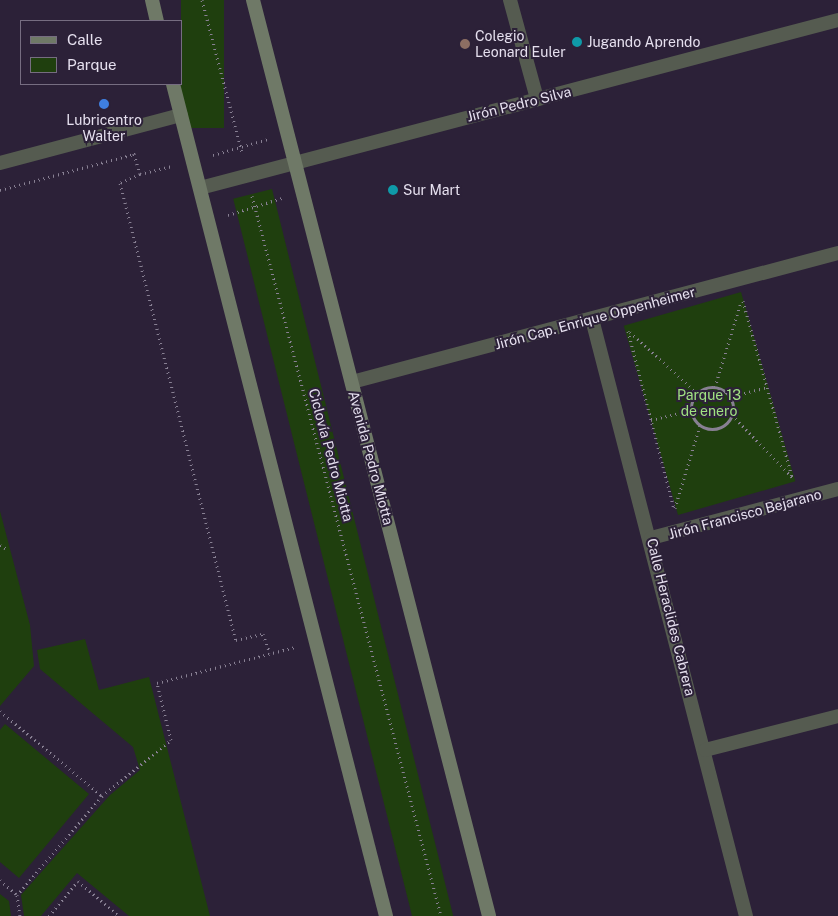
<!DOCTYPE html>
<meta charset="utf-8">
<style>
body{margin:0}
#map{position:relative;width:838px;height:916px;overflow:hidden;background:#2c2138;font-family:"Public Sans",sans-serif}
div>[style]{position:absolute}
.green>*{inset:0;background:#1f3f0e;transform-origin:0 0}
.path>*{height:3px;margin-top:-1.5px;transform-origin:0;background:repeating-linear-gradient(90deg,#888093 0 1px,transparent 0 5px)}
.path>.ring{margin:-1.5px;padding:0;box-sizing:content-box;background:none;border:3px solid #888093;border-radius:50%}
.minor>*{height:14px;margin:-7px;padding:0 7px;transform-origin:7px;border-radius:7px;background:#555b50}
.tertiary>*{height:14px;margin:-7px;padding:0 7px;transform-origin:7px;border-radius:7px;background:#555b50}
.secondary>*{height:14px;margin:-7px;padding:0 7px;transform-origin:7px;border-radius:7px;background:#6f7967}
.dots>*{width:14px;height:14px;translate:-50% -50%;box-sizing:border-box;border:2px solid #2c2138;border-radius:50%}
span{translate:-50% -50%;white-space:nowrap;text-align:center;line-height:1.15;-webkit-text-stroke:4px #2c2138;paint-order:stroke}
.poi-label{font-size:14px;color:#e6e0ef}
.left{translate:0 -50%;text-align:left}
.street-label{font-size:14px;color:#e6e0ef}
.park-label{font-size:14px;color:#a0e282}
.legend{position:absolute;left:20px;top:20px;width:162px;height:65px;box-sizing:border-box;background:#2c2138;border:1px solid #766d81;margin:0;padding:6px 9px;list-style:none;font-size:15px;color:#e6e0ef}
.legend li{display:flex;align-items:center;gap:10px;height:25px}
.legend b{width:25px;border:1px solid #766d81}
</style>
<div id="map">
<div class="green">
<div style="left:181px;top:0;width:43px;height:128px"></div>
<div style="left:272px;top:189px;width:751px;height:40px;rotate:76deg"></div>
<div style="left:741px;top:292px;width:197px;height:122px;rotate:74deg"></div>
<div style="clip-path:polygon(0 511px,30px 625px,34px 666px,0 706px)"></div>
<div style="clip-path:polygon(85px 639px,99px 690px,149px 677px,210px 916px,129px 916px,77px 873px,41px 916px,24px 916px,21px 895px,110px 795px,140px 770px,133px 747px,40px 669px,37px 650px)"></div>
<div style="clip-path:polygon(5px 724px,89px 794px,19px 878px,0 862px,0 730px)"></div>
<div style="clip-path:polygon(0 894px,9px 901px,11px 916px,0 916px)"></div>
</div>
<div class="path">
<div style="left:202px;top:0;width:158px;rotate:75.3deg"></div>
<div style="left:134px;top:154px;width:21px;rotate:73deg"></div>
<div style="left:140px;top:174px;width:32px;rotate:-14deg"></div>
<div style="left:213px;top:155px;width:57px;rotate:-16.2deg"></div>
<div style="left:140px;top:174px;width:22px;rotate:156deg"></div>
<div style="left:120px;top:183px;width:471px;rotate:75.8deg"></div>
<div style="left:236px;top:640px;width:28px;rotate:-13deg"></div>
<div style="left:263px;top:634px;width:20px;rotate:70deg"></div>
<div style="left:0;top:190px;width:139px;rotate:-15deg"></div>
<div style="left:134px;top:154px;width:3px;rotate:-108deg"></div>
<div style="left:252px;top:196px;width:744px;rotate:75.29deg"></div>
<div style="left:228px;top:215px;width:57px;rotate:-17.5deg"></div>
<div style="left:743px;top:301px;width:183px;rotate:74.4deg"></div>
<div style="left:628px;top:331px;width:184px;rotate:75.5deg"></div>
<div style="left:630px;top:332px;width:91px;rotate:42.3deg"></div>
<div style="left:715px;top:387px;width:89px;rotate:-73deg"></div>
<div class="ring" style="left:691px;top:387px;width:39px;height:39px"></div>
<div style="left:730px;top:397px;width:38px;rotate:-15deg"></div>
<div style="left:732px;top:415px;width:88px;rotate:45.9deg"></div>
<div style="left:651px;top:420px;width:41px;rotate:-14deg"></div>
<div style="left:675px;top:508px;width:87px;rotate:-73.2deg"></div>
<div style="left:0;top:545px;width:8px;rotate:30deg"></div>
<div style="left:0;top:711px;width:133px;rotate:39.8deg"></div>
<div style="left:102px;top:796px;width:130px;rotate:130.6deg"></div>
<div style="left:102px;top:796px;width:89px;rotate:-39.1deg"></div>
<div style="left:171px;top:740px;width:59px;rotate:-103.8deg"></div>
<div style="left:157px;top:683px;width:143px;rotate:-14.6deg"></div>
<div style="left:0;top:880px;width:23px;rotate:41deg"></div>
<div style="left:17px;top:895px;width:21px;rotate:82deg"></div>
<div style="left:49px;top:916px;width:45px;rotate:-50.4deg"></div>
<div style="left:78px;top:881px;width:54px;rotate:40.5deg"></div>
</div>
<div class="minor">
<div style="left:510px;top:0;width:103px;rotate:74.7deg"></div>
<div style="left:0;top:163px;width:187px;rotate:-14.9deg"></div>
<div style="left:592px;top:319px;width:617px;rotate:75.54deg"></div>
<div style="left:352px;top:382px;width:503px;rotate:-14.87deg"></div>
<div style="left:651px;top:538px;width:193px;rotate:-14.7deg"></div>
<div style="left:705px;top:750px;width:137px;rotate:-14.3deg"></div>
</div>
<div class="tertiary">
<div style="left:200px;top:188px;width:660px;rotate:-14.75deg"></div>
</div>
<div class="secondary">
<div style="left:152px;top:0;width:22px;rotate:77deg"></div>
<div style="left:253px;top:0;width:946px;rotate:75.55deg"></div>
<div style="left:173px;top:84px;width:859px;rotate:75.64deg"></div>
</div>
<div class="dots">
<div style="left:577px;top:42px;background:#0f9aa8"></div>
<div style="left:465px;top:44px;background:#8d6e63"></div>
<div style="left:104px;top:104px;background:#3f7fe0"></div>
<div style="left:393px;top:190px;background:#0f9aa8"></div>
</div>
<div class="poi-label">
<span class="left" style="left:475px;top:44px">Colegio<br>Leonard Euler</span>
<span class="left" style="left:587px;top:42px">Jugando Aprendo</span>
<span style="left:104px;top:128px">Lubricentro<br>Walter</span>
<span class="left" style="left:403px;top:190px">Sur Mart</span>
</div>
<div class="street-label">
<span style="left:519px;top:104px;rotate:-14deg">Jirón Pedro Silva</span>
<span style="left:595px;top:318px;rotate:-15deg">Jirón Cap. Enrique Oppenheimer</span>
<span style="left:331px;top:455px;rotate:75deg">Ciclovía Pedro Miotta</span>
<span style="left:371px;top:458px;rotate:75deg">Avenida Pedro Miotta</span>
<span style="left:745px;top:514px;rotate:-15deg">Jirón Francisco Bejarano</span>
<span style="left:671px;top:617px;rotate:76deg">Calle Heraclides Cabrera</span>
</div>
<div class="park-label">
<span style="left:709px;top:403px">Parque 13<br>de enero</span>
</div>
<ul class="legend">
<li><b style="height:6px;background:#6f7967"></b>Calle</li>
<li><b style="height:14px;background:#1f3f0e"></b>Parque</li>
</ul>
</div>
